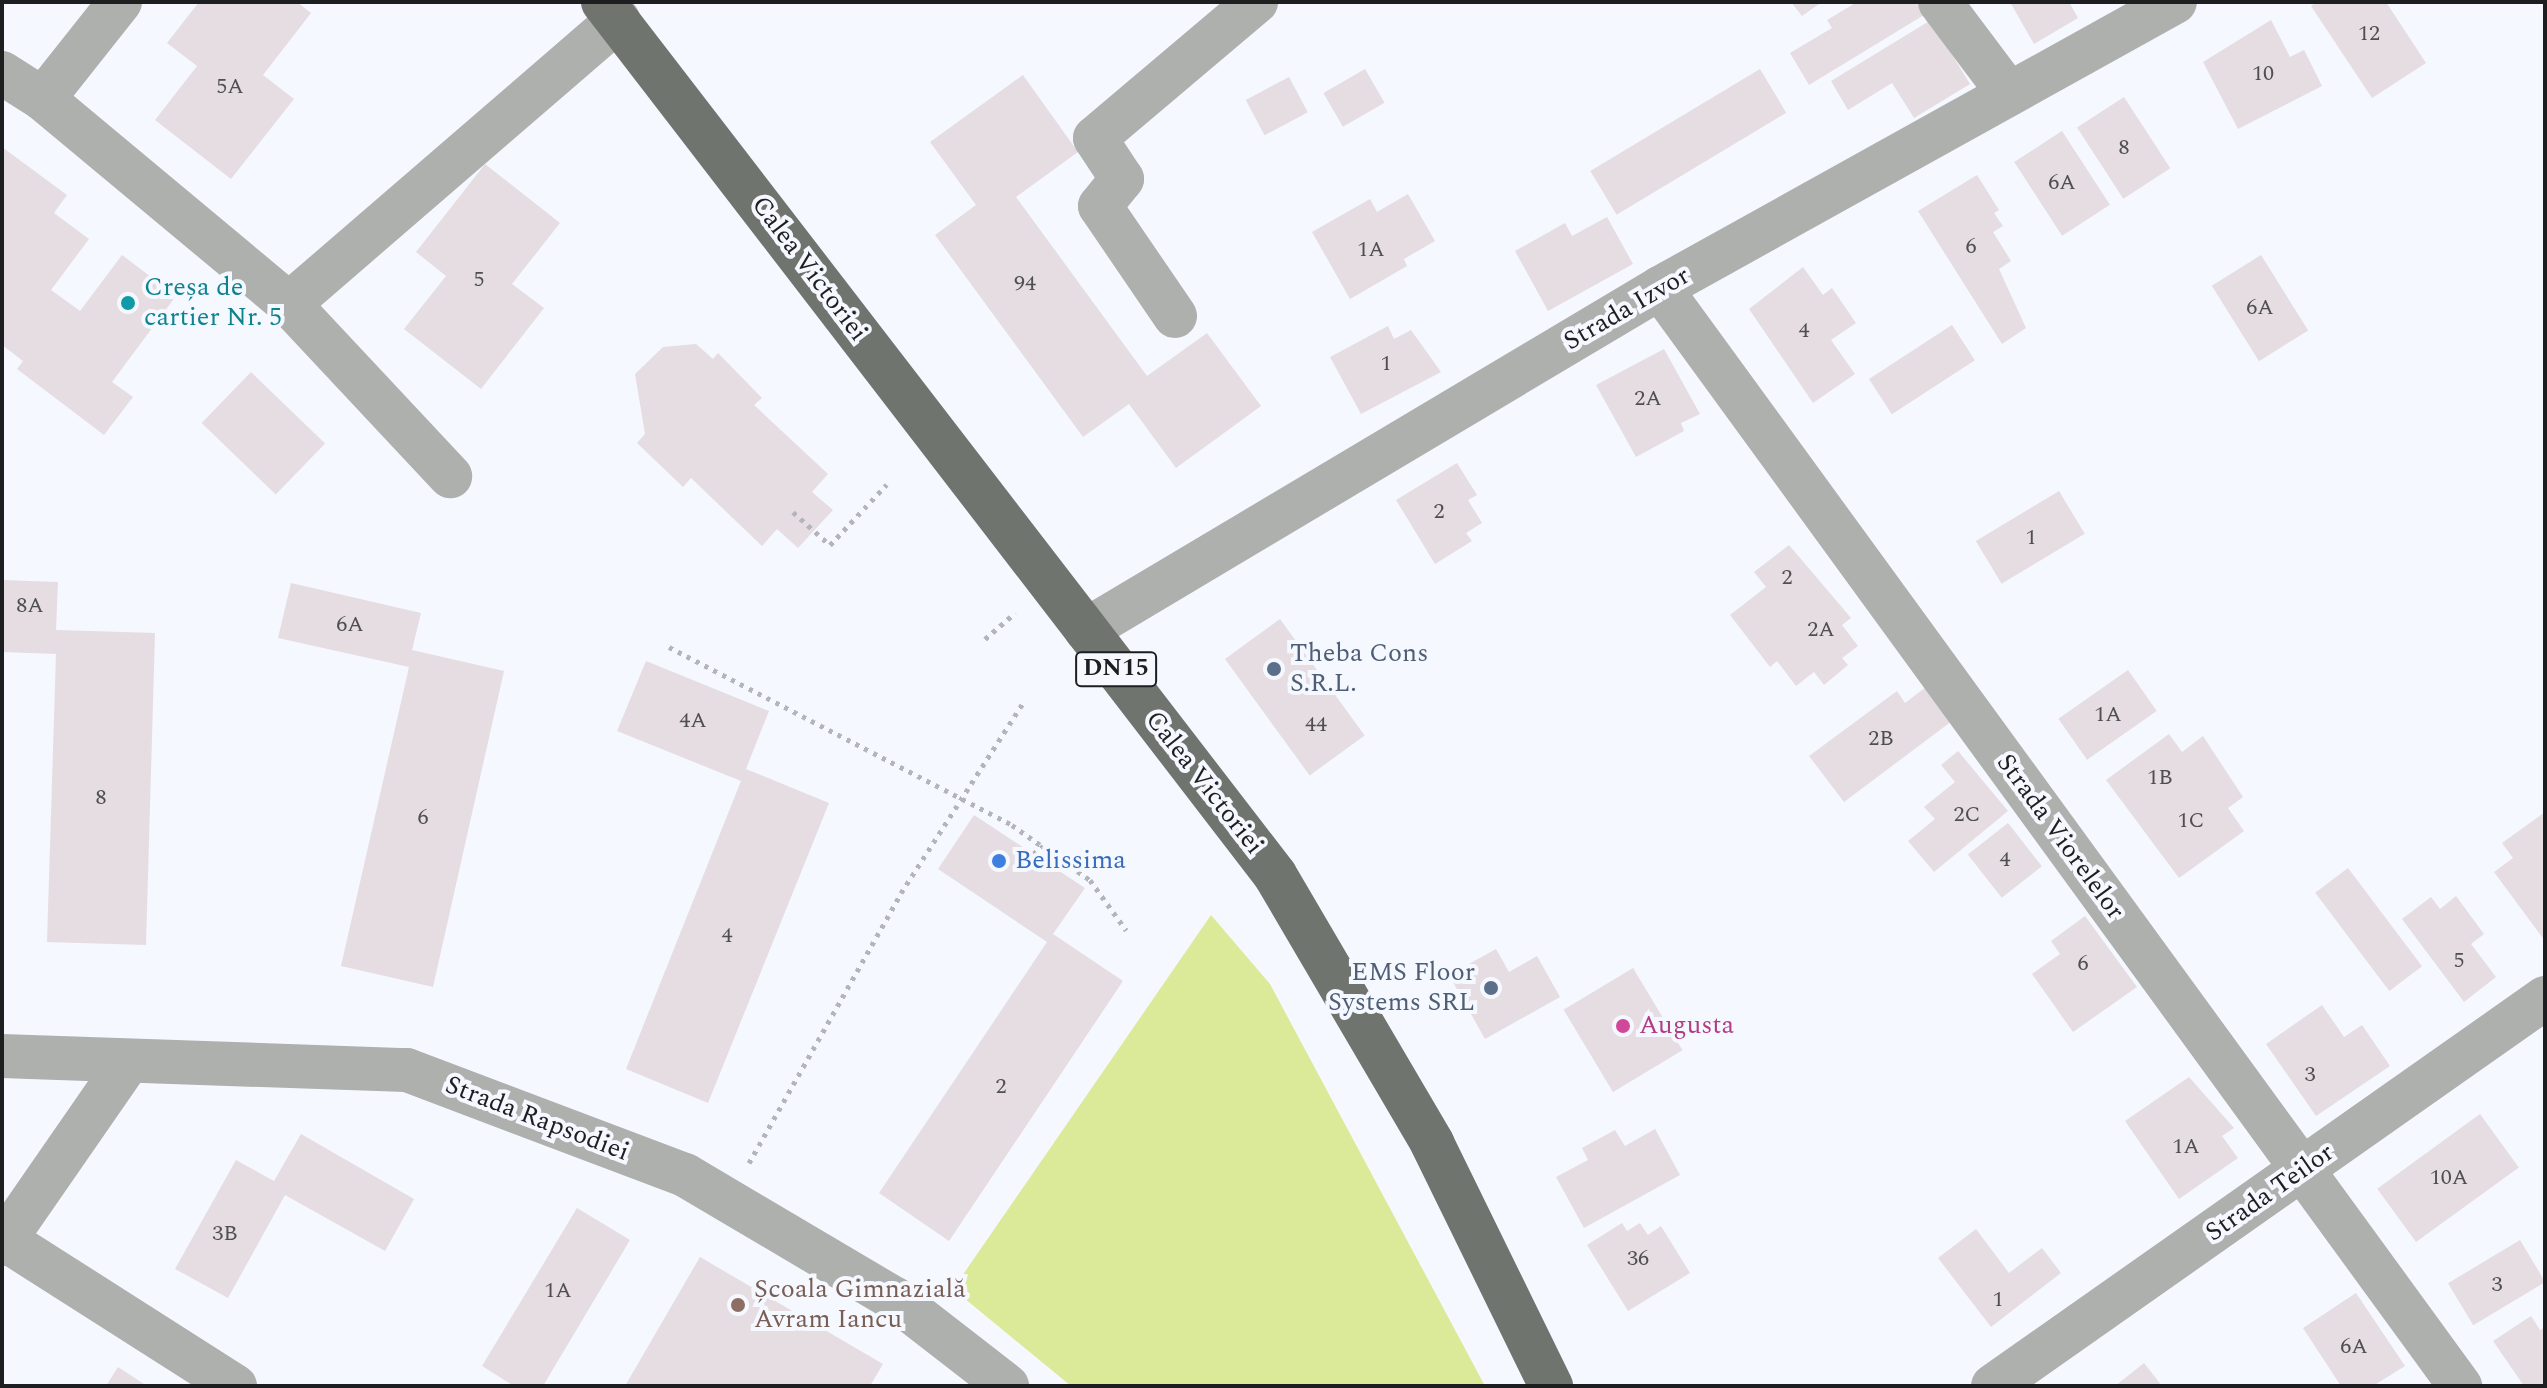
<!DOCTYPE html>
<meta charset="utf-8">
<style>
body{margin:0}
#map{position:relative;width:2547px;height:1388px;overflow:hidden;background:#f5f8ff;font-family:Spectral,serif}
div>[style]{position:absolute}
.green>*{inset:0;background:#dbea99}
.building>*{inset:0;background:#e5dde1;transform-origin:0 0}
.path>*{height:5px;margin-top:-2.5px;transform-origin:0;background:repeating-linear-gradient(90deg,#b3b5ba 0 4px,transparent 0 10px)}
.minor>*{height:44px;margin:-22px;padding:0 22px;transform-origin:22px;border-radius:22px;background:#adb0ad}
.primary>*{height:44px;margin:-22px;padding:0 22px;transform-origin:22px;border-radius:22px;background:#70746f}
.dots>*{width:22px;height:22px;translate:-50% -50%;box-sizing:border-box;border:4px solid #f5f8ff;border-radius:50%}
span{translate:-50% -50%;white-space:nowrap;text-align:center;line-height:1.15;-webkit-text-stroke:8px #f5f8ff;paint-order:stroke}
.number-label{font-size:22px;color:#4f4e50}
.number-label span{-webkit-text-stroke-width:0}
.shield-label span{padding:2px 6px;background:#f5f8ff;border:2px solid;border-radius:6px;-webkit-text-stroke-width:0}
.shield-label{font-size:24px;color:#1d1e20;font-weight:700}
.street-label{font-size:26px;color:#1d1e20}
.culture-label{font-size:26px;color:#0d838f}
.left{translate:0 -50%;text-align:left}
.service-label{font-size:26px;color:#4e5e75}
.right{translate:-100% -50%;text-align:right}
.shop-label{font-size:26px;color:#366cbe}
.hotel-label{font-size:26px;color:#b23c85}
.education-label{font-size:26px;color:#785e54}
.frame{position:absolute;inset:0;border:4px solid #1d1e20;pointer-events:none}
</style>
<div id="map">
<div class="green">
<div style="clip-path:polygon(1211px 915px,1270px 984px,1485px 1386px,1071px 1386px,953px 1289px)"></div>
</div>
<div class="building">
<div style="clip-path:polygon(199px 2px,297px 2px,311px 13px,263px 75px,294px 99px,231px 179px,155px 120px,197px 66px,167px 43px)"></div>
<div style="clip-path:polygon(1791px 2px,1822px 2px,1802px 16px)"></div>
<div style="clip-path:polygon(1857px 2px,1916px 2px,1924px 15px,1809px 85px,1790px 53px,1832px 28px,1827px 20px)"></div>
<div style="clip-path:polygon(2010px 2px,2069px 2px,2078px 18px,2034px 44px)"></div>
<div style="clip-path:polygon(2317px 2px,2386px 2px,2426px 63px,2372px 98px,2311px 6px)"></div>
<div style="clip-path:polygon(1931px 20px,1970px 84px,1914px 118px,1892px 83px,1848px 110px,1831px 81px)"></div>
<div style="clip-path:polygon(2271px 20px,2290px 57px,2304px 50px,2322px 86px,2238px 129px,2203px 62px)"></div>
<div style="left:1365px;top:69px;width:39px;height:48px;rotate:60deg"></div>
<div style="left:1760px;top:69px;width:51px;height:198px;rotate:59deg"></div>
<div style="clip-path:polygon(1023px 75px,1078px 152px,1016px 197px,1147px 376px,1207px 333px,1261px 406px,1176px 468px,1129px 404px,1083px 437px,935px 235px,976px 205px,930px 142px)"></div>
<div style="left:1289px;top:77px;width:40px;height:49px;rotate:62deg"></div>
<div style="left:2124px;top:97px;width:85px;height:56px;rotate:57deg"></div>
<div style="left:2062px;top:131px;width:88px;height:57px;rotate:57deg"></div>
<div style="clip-path:polygon(2px 147px,67px 195px,54px 213px,89px 239px,51px 290px,80px 311px,122px 255px,176px 296px,112px 382px,133px 397px,104px 435px,17px 369px,23px 361px,2px 345px)"></div>
<div style="clip-path:polygon(485px 164px,560px 223px,512px 284px,544px 308px,481px 389px,404px 329px,446px 276px,416px 252px)"></div>
<div style="clip-path:polygon(1977px 175px,1999px 210px,1994px 213px,2003px 226px,1993px 232px,2011px 261px,1999px 269px,2026px 328px,2002px 344px,1918px 211px)"></div>
<div style="clip-path:polygon(1408px 194px,1435px 241px,1404px 259px,1407px 266px,1350px 299px,1312px 232px,1370px 199px,1377px 212px)"></div>
<div style="clip-path:polygon(1607px 217px,1633px 264px,1548px 311px,1515px 251px,1565px 223px,1572px 236px)"></div>
<div style="left:2261px;top:255px;width:89px;height:58px;rotate:58deg"></div>
<div style="clip-path:polygon(1803px 267px,1823px 295px,1832px 288px,1856px 323px,1831px 340px,1855px 374px,1813px 403px,1749px 309px)"></div>
<div style="left:1952px;top:325px;width:42px;height:99px;rotate:57deg"></div>
<div style="clip-path:polygon(1388px 326px,1394px 339px,1411px 330px,1441px 372px,1361px 414px,1330px 357px)"></div>
<div style="clip-path:polygon(696px 344px,713px 359px,718px 353px,762px 398px,754px 405px,828px 474px,812px 492px,833px 510px,798px 548px,777px 529px,762px 546px,691px 478px,683px 487px,637px 443px,645px 434px,635px 374px,663px 347px)"></div>
<div style="clip-path:polygon(1664px 349px,1700px 414px,1681px 423px,1684px 431px,1636px 457px,1596px 385px)"></div>
<div style="left:251px;top:372px;width:103px;height:71px;rotate:44deg"></div>
<div style="clip-path:polygon(1457px 463px,1477px 495px,1468px 500px,1482px 523px,1466px 533px,1472px 541px,1435px 564px,1396px 500px)"></div>
<div style="left:2059px;top:491px;width:50px;height:97px;rotate:59deg"></div>
<div style="clip-path:polygon(1789px 545px,1851px 618px,1842px 625px,1858px 646px,1842px 658px,1848px 665px,1824px 685px,1814px 672px,1796px 686px,1777px 661px,1770px 667px,1730px 615px,1766px 587px,1754px 572px)"></div>
<div style="clip-path:polygon(2px 580px,58px 582px,56px 630px,155px 633px,146px 945px,47px 942px,56px 654px,2px 652px)"></div>
<div style="clip-path:polygon(291px 583px,421px 613px,412px 650px,504px 671px,433px 987px,341px 966px,409px 667px,278px 638px)"></div>
<div style="left:1280px;top:619px;width:144px;height:68px;rotate:54deg"></div>
<div style="clip-path:polygon(646px 661px,769px 711px,746px 769px,829px 803px,708px 1103px,626px 1069px,741px 781px,617px 731px)"></div>
<div style="left:2128px;top:670px;width:50px;height:85px;rotate:55deg"></div>
<div style="clip-path:polygon(1926px 687px,1952px 721px,1844px 802px,1809px 756px,1897px 691px,1905px 703px)"></div>
<div style="clip-path:polygon(2169px 734px,2182px 752px,2203px 736px,2243px 797px,2228px 808px,2244px 831px,2179px 878px,2106px 780px)"></div>
<div style="clip-path:polygon(1958px 751px,2008px 811px,1934px 872px,1908px 841px,1935px 819px,1924px 807px,1955px 782px,1941px 765px)"></div>
<div style="clip-path:polygon(2545px 812px,2545px 941px,2494px 872px,2513px 858px,2502px 843px)"></div>
<div style="clip-path:polygon(974px 815px,1085px 888px,1053px 934px,1123px 981px,949px 1241px,879px 1193px,1047px 942px,938px 869px)"></div>
<div style="left:2008px;top:823px;width:55px;height:51px;rotate:52deg"></div>
<div style="left:2348px;top:868px;width:123px;height:41px;rotate:53deg"></div>
<div style="clip-path:polygon(2456px 896px,2484px 934px,2471px 944px,2496px 977px,2464px 1002px,2402px 919px,2431px 897px,2440px 909px)"></div>
<div style="clip-path:polygon(2085px 916px,2137px 987px,2073px 1032px,2032px 974px,2060px 954px,2051px 941px)"></div>
<div style="clip-path:polygon(1496px 949px,1509px 972px,1537px 956px,1560px 997px,1485px 1039px,1449px 975px)"></div>
<div style="left:1633px;top:968px;width:96px;height:81px;rotate:59deg"></div>
<div style="clip-path:polygon(2322px 1005px,2344px 1037px,2362px 1025px,2390px 1066px,2316px 1116px,2266px 1044px)"></div>
<div style="clip-path:polygon(2189px 1077px,2234px 1128px,2222px 1136px,2238px 1158px,2179px 1199px,2125px 1121px)"></div>
<div style="left:2480px;top:1114px;width:66px;height:127px;rotate:54deg"></div>
<div style="clip-path:polygon(1655px 1129px,1680px 1175px,1584px 1228px,1556px 1177px,1588px 1160px,1582px 1148px,1615px 1130px,1625px 1146px)"></div>
<div style="clip-path:polygon(301px 1134px,414px 1199px,385px 1251px,285px 1195px,228px 1298px,175px 1269px,236px 1160px,274px 1181px)"></div>
<div style="clip-path:polygon(577px 1208px,630px 1240px,543px 1386px,514px 1386px,482px 1366px)"></div>
<div style="clip-path:polygon(1622px 1223px,1627px 1231px,1640px 1223px,1648px 1235px,1661px 1226px,1690px 1273px,1628px 1311px,1587px 1245px)"></div>
<div style="clip-path:polygon(1976px 1229px,2009px 1273px,2042px 1248px,2061px 1273px,1991px 1327px,1938px 1258px)"></div>
<div style="left:2520px;top:1240px;width:49px;height:84px;rotate:59deg"></div>
<div style="clip-path:polygon(700px 1257px,883px 1364px,870px 1386px,625px 1386px)"></div>
<div style="clip-path:polygon(2356px 1293px,2405px 1366px,2373px 1386px,2341px 1386px,2303px 1328px)"></div>
<div style="clip-path:polygon(2531px 1316px,2540px 1330px,2545px 1327px,2545px 1386px,2524px 1386px,2493px 1341px)"></div>
<div style="clip-path:polygon(2144px 1363px,2162px 1386px,2115px 1386px)"></div>
<div style="clip-path:polygon(118px 1367px,147px 1386px,106px 1386px)"></div>
</div>
<div class="path">
<div style="left:793px;top:512px;width:50px;rotate:41.7deg"></div>
<div style="left:830px;top:545px;width:83px;rotate:-46.9deg"></div>
<div style="left:985px;top:639px;width:40px;rotate:-41deg"></div>
<div style="left:669px;top:647px;width:386px;rotate:27.4deg"></div>
<div style="left:1012px;top:825px;width:95px;rotate:35.2deg"></div>
<div style="left:1090px;top:880px;width:62px;rotate:54.2deg"></div>
<div style="left:1033px;top:854px;width:13px;rotate:-39deg"></div>
<div style="left:749px;top:1163px;width:310px;rotate:-60.6deg"></div>
<div style="left:901px;top:893px;width:229px;rotate:-57.3deg"></div>
</div>
<div class="minor">
<div style="left:1940px;top:2px;width:115px;rotate:53.1deg"></div>
<div style="left:2px;top:73px;width:49px;rotate:32.4deg"></div>
<div style="left:43px;top:99px;width:320px;rotate:39.8deg"></div>
<div style="left:289px;top:304px;width:236px;rotate:46.9deg"></div>
<div style="left:43px;top:99px;width:124px;rotate:-51.6deg"></div>
<div style="left:1660px;top:288px;width:1359px;rotate:53.92deg"></div>
<div style="left:289px;top:304px;width:435px;rotate:-40.8deg"></div>
<div style="left:1175px;top:316px;width:133px;rotate:-124.3deg"></div>
<div style="left:1100px;top:206px;width:35px;rotate:-51deg"></div>
<div style="left:1122px;top:179px;width:49px;rotate:-123.4deg"></div>
<div style="left:1095px;top:138px;width:211px;rotate:-40.2deg"></div>
<div style="left:1086px;top:630px;width:668px;rotate:-30.79deg"></div>
<div style="left:1660px;top:288px;width:589px;rotate:-29.05deg"></div>
<div style="left:2px;top:1056px;width:405px;rotate:2deg"></div>
<div style="left:407px;top:1070px;width:297px;rotate:20.7deg"></div>
<div style="left:685px;top:1175px;width:244px;rotate:30.6deg"></div>
<div style="left:895px;top:1299px;width:142px;rotate:37.8deg"></div>
<div style="left:4px;top:1239px;width:274px;rotate:32.5deg"></div>
<div style="left:2px;top:1244px;width:218px;rotate:-55.3deg"></div>
<div style="left:1993px;top:1386px;width:675px;rotate:-35.1deg"></div>
</div>
<div class="primary">
<div style="left:603px;top:2px;width:1102px;rotate:52.41deg"></div>
<div style="left:1275px;top:875px;width:311px;rotate:59.6deg"></div>
<div style="left:1432px;top:1143px;width:271px;rotate:63.9deg"></div>
</div>
<div class="dots">
<div style="left:128px;top:303px;background:#0f9aa8"></div>
<div style="left:1274px;top:669px;background:#5c6f8a"></div>
<div style="left:999px;top:861px;background:#3f7fe0"></div>
<div style="left:1491px;top:988px;background:#5c6f8a"></div>
<div style="left:1623px;top:1026px;background:#d1479c"></div>
<div style="left:738px;top:1305px;background:#8d6e63"></div>
</div>
<div class="number-label">
<span style="left:2369px;top:34px">12</span>
<span style="left:2263px;top:74px">10</span>
<span style="left:230px;top:87px">5A</span>
<span style="left:2124px;top:148px">8</span>
<span style="left:2062px;top:183px">6A</span>
<span style="left:1971px;top:247px">6</span>
<span style="left:1371px;top:250px">1A</span>
<span style="left:479px;top:280px">5</span>
<span style="left:1025px;top:284px">94</span>
<span style="left:2260px;top:308px">6A</span>
<span style="left:1804px;top:331px">4</span>
<span style="left:1386px;top:364px">1</span>
<span style="left:1648px;top:399px">2A</span>
<span style="left:1439px;top:512px">2</span>
<span style="left:2031px;top:538px">1</span>
<span style="left:1787px;top:578px">2</span>
<span style="left:30px;top:606px">8A</span>
<span style="left:350px;top:625px">6A</span>
<span style="left:1821px;top:630px">2A</span>
<span style="left:2108px;top:715px">1A</span>
<span style="left:693px;top:721px">4A</span>
<span style="left:1316px;top:725px">44</span>
<span style="left:1881px;top:739px">2B</span>
<span style="left:2160px;top:778px">1B</span>
<span style="left:101px;top:798px">8</span>
<span style="left:1967px;top:815px">2C</span>
<span style="left:423px;top:818px">6</span>
<span style="left:2191px;top:821px">1C</span>
<span style="left:2005px;top:860px">4</span>
<span style="left:727px;top:936px">4</span>
<span style="left:2459px;top:961px">5</span>
<span style="left:2083px;top:964px">6</span>
<span style="left:2310px;top:1075px">3</span>
<span style="left:1001px;top:1087px">2</span>
<span style="left:2186px;top:1147px">1A</span>
<span style="left:2449px;top:1178px">10A</span>
<span style="left:225px;top:1234px">3B</span>
<span style="left:1638px;top:1259px">36</span>
<span style="left:2497px;top:1285px">3</span>
<span style="left:558px;top:1291px">1A</span>
<span style="left:1998px;top:1300px">1</span>
<span style="left:2354px;top:1347px">6A</span>
</div>
<div class="shield-label">
<span style="left:1116px;top:669px">DN15</span>
</div>
<div class="street-label">
<span style="left:809px;top:269px;rotate:53deg">Calea Victoriei</span>
<span style="left:1627px;top:309px;rotate:-30deg">Strada Izvor</span>
<span style="left:1204px;top:783px;rotate:52deg">Calea Victoriei</span>
<span style="left:2060px;top:837px;rotate:54deg">Strada Viorelelor</span>
<span style="left:537px;top:1119px;rotate:21deg">Strada Rapsodiei</span>
<span style="left:2270px;top:1193px;rotate:-35deg">Strada Teilor</span>
</div>
<div class="culture-label">
<span class="left" style="left:144px;top:303px">Creșa de<br>cartier Nr. 5</span>
</div>
<div class="service-label">
<span class="left" style="left:1290px;top:669px">Theba Cons<br>S.R.L.</span>
<span class="right" style="left:1475px;top:988px">EMS Floor<br>Systems SRL</span>
</div>
<div class="shop-label">
<span class="left" style="left:1015px;top:861px">Belissima</span>
</div>
<div class="hotel-label">
<span class="left" style="left:1639px;top:1026px">Augusta</span>
</div>
<div class="education-label">
<span class="left" style="left:754px;top:1305px">Școala Gimnazială<br>Avram Iancu</span>
</div>
<div class="frame"></div>
</div>
